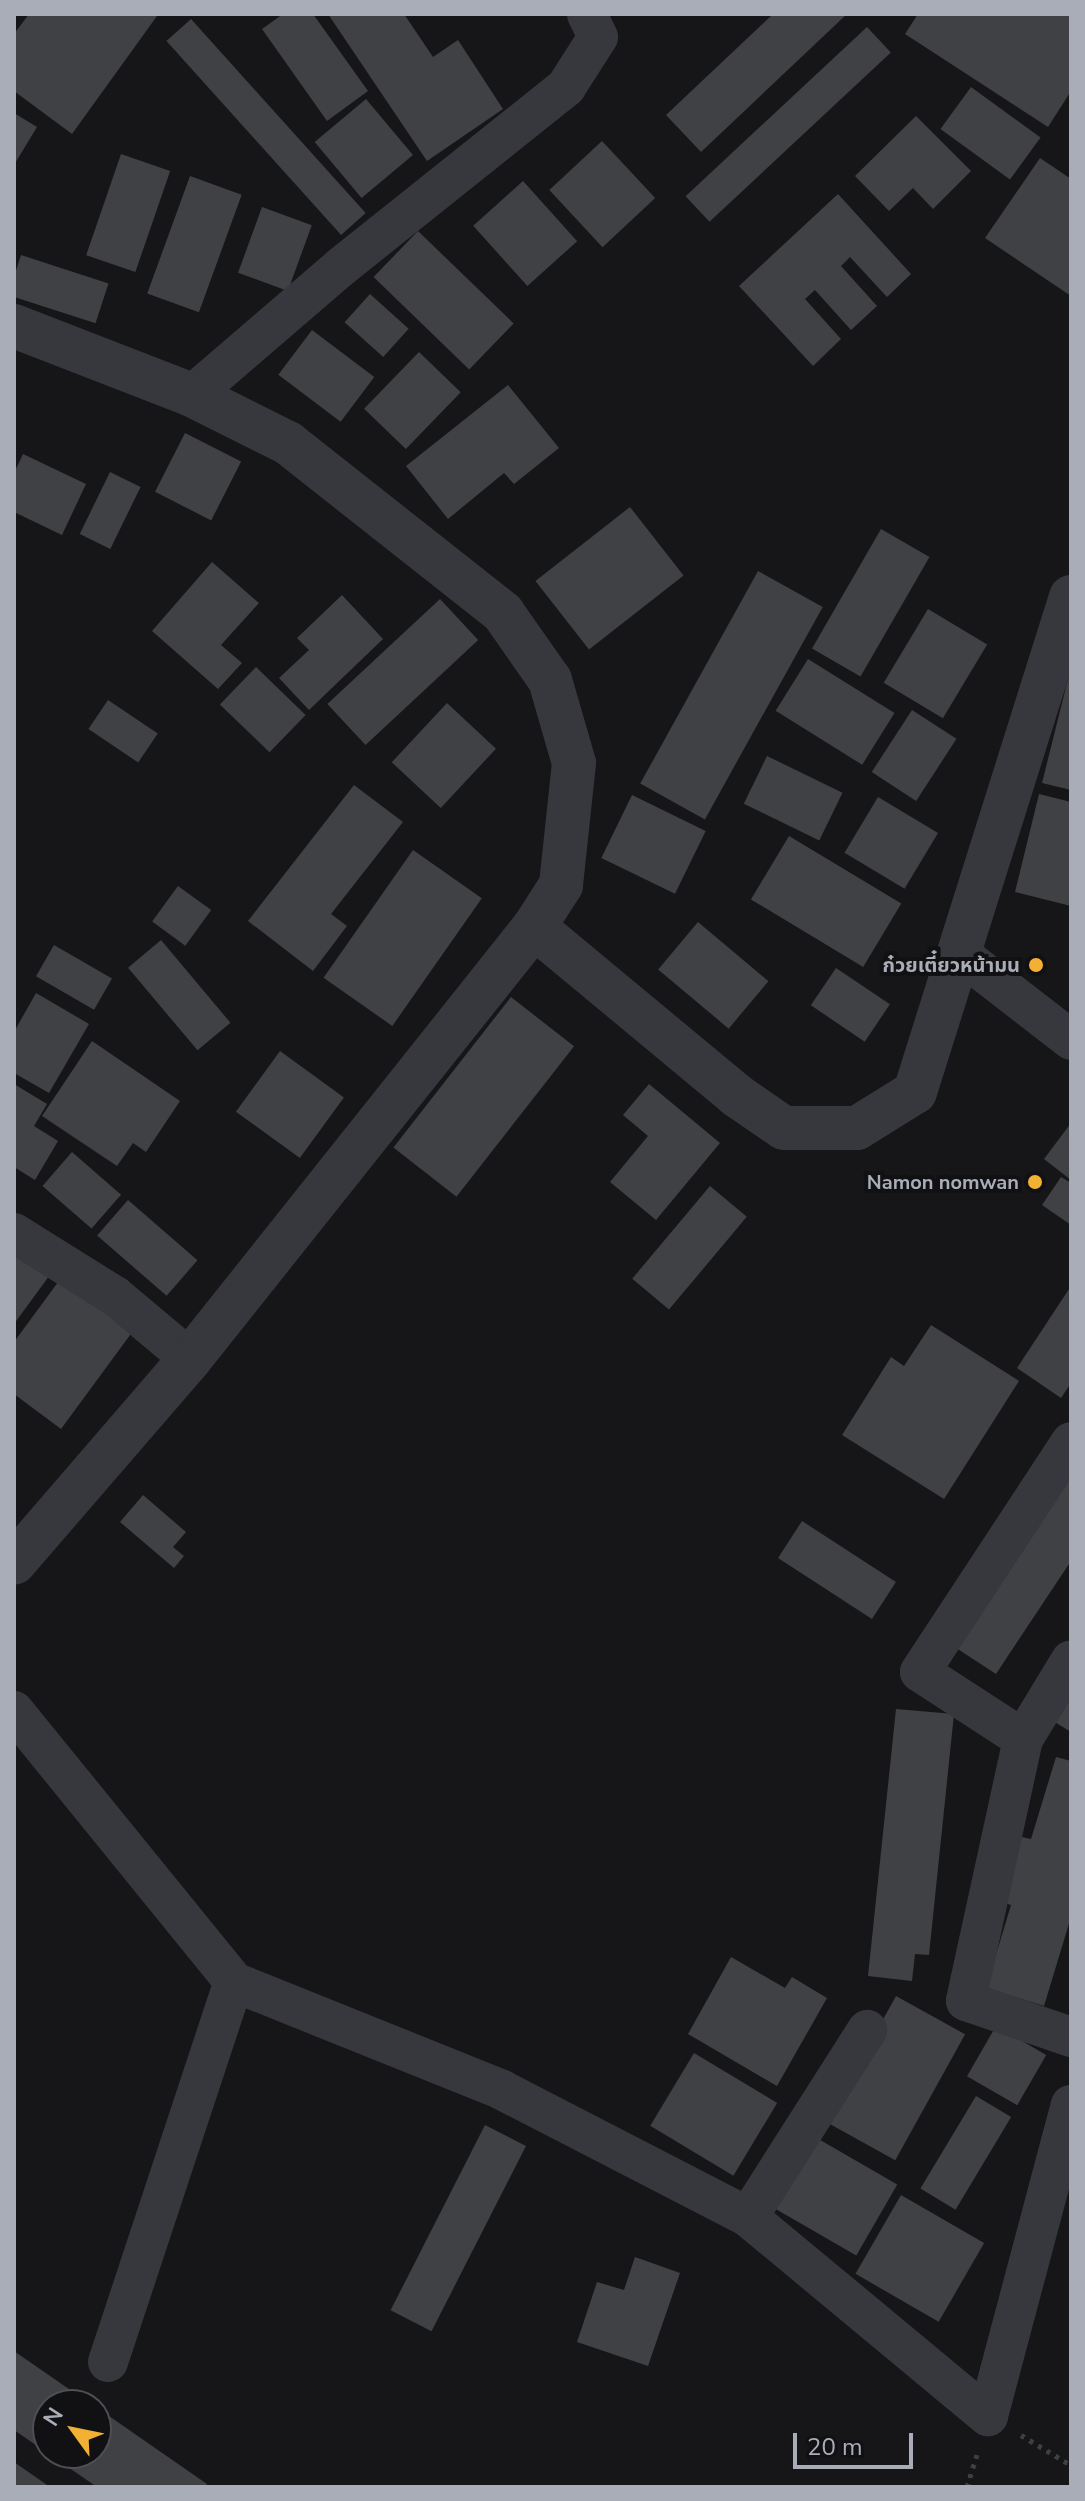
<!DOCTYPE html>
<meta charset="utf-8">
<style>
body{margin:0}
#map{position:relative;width:1085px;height:2501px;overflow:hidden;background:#161618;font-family:"Nunito Sans","Noto Sans Thai",sans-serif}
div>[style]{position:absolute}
.building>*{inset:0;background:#404145;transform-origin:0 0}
.path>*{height:5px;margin-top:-2.5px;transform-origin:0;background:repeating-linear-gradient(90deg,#3d3f44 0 4px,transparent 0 10px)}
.minor>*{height:40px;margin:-20px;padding:0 20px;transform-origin:20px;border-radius:20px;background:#37383d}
.tertiary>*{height:44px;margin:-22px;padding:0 22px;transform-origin:22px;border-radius:22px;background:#37383d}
.dots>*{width:22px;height:22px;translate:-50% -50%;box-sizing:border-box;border:4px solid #111113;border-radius:50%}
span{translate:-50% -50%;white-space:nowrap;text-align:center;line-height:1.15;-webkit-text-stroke:8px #111113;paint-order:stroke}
.poi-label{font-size:20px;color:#a8adb8;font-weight:700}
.right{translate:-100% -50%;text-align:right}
.frame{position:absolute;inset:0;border:16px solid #a8adb8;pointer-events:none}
.north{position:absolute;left:32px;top:2389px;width:80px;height:80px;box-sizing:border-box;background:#111113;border:2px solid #4d4f55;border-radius:50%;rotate:303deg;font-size:22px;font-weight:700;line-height:32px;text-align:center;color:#a8adb8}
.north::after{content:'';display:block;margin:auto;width:28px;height:36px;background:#f2b134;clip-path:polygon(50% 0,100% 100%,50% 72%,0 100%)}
.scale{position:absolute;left:793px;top:2433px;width:120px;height:36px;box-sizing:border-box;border:4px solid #a8adb8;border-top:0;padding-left:10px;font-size:24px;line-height:28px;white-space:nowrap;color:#a8adb8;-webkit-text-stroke:6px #111113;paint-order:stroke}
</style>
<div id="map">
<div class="building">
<div style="clip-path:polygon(29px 14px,154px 14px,157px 16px,72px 134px,14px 91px,14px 34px)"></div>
<div style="clip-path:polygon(283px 14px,313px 14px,368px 91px,327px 121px,262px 29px)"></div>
<div style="clip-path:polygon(328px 14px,404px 14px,433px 57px,458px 40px,503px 109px,427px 161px)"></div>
<div style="clip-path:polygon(773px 14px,847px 14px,701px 152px,666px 115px)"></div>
<div style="clip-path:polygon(918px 14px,1071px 14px,1071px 91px,1048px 127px,905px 34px)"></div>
<div style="left:191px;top:19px;width:261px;height:33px;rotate:48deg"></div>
<div style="left:867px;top:27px;width:35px;height:248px;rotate:47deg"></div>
<div style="left:971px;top:87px;width:86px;height:52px;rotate:36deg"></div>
<div style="left:366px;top:99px;width:73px;height:67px;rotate:50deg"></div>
<div style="clip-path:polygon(14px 113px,37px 127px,14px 165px)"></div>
<div style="clip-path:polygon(916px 116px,971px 171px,933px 209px,913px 188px,889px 211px,855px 176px)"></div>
<div style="left:602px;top:141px;width:78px;height:72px;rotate:47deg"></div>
<div style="left:121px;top:154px;width:52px;height:107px;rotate:19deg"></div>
<div style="clip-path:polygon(1040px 158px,1071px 179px,1071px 296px,985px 238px)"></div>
<div style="left:190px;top:176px;width:55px;height:125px;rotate:20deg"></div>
<div style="left:523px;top:181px;width:81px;height:67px;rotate:48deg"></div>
<div style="clip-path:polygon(838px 194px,911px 274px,887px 297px,850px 257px,841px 266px,877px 306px,851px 330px,815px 290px,805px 299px,841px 339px,813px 366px,739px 286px)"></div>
<div style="left:262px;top:207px;width:53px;height:70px;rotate:20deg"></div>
<div style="left:418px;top:231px;width:133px;height:64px;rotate:44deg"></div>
<div style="left:21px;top:255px;width:92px;height:42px;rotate:18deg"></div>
<div style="left:370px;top:294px;width:52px;height:38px;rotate:42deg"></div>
<div style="left:312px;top:330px;width:78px;height:56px;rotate:37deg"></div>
<div style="left:419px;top:352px;width:58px;height:79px;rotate:44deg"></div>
<div style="clip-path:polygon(508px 385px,559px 448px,514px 484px,504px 473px,448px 519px,406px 466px)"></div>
<div style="left:185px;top:433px;width:63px;height:66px;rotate:27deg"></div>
<div style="clip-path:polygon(23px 454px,86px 484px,62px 535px,14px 512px,14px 473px)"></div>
<div style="left:110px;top:472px;width:34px;height:69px;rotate:26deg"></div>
<div style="left:630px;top:507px;width:87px;height:120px;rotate:52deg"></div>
<div style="left:881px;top:529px;width:56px;height:138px;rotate:30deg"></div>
<div style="clip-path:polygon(212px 562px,259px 603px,221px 645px,242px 663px,218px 689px,152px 631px)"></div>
<div style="left:758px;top:571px;width:74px;height:243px;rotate:29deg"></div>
<div style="clip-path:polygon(342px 595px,383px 639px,309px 710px,279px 678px,309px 650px,297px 638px)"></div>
<div style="left:440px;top:599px;width:56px;height:154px;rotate:47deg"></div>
<div style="left:928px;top:609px;width:69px;height:86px;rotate:31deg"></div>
<div style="left:808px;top:659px;width:102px;height:61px;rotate:32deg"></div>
<div style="left:256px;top:667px;width:69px;height:52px;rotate:44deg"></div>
<div style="clip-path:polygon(1070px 671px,1071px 671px,1071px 790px,1042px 783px)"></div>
<div style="left:108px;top:700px;width:60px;height:35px;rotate:34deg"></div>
<div style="left:447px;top:703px;width:67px;height:81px;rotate:43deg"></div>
<div style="left:912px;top:710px;width:53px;height:74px;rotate:33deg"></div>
<div style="left:767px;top:756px;width:84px;height:53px;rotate:26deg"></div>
<div style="clip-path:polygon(354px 785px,403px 822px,331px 914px,347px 926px,313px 971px,248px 921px)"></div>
<div style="clip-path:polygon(1039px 794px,1071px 802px,1071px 906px,1015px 892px)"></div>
<div style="left:632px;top:795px;width:82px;height:70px;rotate:26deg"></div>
<div style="left:878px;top:797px;width:70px;height:65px;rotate:31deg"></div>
<div style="left:789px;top:836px;width:131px;height:74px;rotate:31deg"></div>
<div style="left:413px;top:850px;width:84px;height:156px;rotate:35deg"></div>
<div style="left:178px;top:886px;width:41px;height:44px;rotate:36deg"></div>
<div style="left:698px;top:922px;width:92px;height:62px;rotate:40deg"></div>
<div style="left:161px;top:940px;width:108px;height:43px;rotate:50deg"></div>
<div style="left:54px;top:945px;width:67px;height:36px;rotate:30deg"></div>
<div style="left:836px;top:968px;width:65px;height:45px;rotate:34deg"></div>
<div style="clip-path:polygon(36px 993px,89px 1024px,49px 1093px,14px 1073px,14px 1032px)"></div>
<div style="left:511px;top:997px;width:80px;height:191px;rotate:38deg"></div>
<div style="clip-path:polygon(92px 1041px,180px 1101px,146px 1152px,133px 1143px,117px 1166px,42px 1116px)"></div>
<div style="left:280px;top:1051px;width:79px;height:75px;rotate:36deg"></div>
<div style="clip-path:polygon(14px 1084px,47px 1104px,34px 1126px,58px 1141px,35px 1180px,14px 1167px)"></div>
<div style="clip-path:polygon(649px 1084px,720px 1143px,656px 1220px,610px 1182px,648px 1136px,623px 1115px)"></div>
<div style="clip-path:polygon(1071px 1123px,1071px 1180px,1044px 1159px)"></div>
<div style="left:72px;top:1152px;width:65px;height:45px;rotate:41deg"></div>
<div style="clip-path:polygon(1061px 1177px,1071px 1183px,1071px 1225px,1042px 1205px)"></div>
<div style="left:710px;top:1186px;width:48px;height:121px;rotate:40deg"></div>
<div style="left:128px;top:1200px;width:92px;height:47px;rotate:41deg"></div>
<div style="clip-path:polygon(14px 1238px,55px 1268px,14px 1324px)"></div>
<div style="clip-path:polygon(64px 1274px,136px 1327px,61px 1429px,14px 1394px,14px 1342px)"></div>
<div style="clip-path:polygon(1071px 1286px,1071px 1383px,1061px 1398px,1017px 1368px)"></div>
<div style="clip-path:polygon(931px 1325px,1019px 1381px,944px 1499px,842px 1435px,891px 1357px,904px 1366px)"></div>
<div style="clip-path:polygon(1071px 1458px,1071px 1561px,996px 1674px,950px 1644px)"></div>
<div style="clip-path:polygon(143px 1495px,186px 1532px,173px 1547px,184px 1556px,174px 1568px,120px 1522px)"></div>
<div style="left:802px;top:1521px;width:112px;height:44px;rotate:33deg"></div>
<div style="clip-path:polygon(1071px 1692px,1071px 1732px,1053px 1721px)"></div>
<div style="clip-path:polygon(896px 1709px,954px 1714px,929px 1955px,915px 1954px,912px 1981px,868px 1976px)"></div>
<div style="clip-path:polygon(1056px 1757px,1071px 1761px,1071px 1917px,1044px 2006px,986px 1988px,1011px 1905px,997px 1901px,1017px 1836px,1031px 1839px)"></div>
<div style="clip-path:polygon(731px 1957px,785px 1988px,792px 1977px,827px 1998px,777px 2086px,688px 2034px)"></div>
<div style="left:896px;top:1996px;width:79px;height:144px;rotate:29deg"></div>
<div style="left:996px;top:2026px;width:58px;height:58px;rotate:30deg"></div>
<div style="left:694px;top:2053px;width:97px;height:85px;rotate:31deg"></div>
<div style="left:976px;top:2096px;width:41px;height:108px;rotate:31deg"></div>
<div style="left:485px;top:2125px;width:46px;height:208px;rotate:27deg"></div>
<div style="left:815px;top:2137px;width:95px;height:82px;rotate:30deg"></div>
<div style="left:901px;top:2195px;width:96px;height:91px;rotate:30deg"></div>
<div style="clip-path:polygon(635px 2257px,680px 2273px,648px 2366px,577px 2342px,597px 2282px,624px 2290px)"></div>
<div style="clip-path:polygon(14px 2351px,92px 2405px,48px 2405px,48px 2453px,96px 2453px,96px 2407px,207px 2484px,205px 2487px,97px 2487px,14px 2430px)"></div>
<div style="clip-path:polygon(14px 2462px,50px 2487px,14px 2487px)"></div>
</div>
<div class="path">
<div style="left:1021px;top:2435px;width:58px;rotate:31deg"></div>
<div style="left:967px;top:2487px;width:34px;rotate:-73deg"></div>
</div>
<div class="minor">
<div style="left:192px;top:395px;width:198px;rotate:-40.7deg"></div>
<div style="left:342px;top:266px;width:287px;rotate:-38.6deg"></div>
<div style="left:566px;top:87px;width:59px;rotate:-57.4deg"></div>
<div style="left:598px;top:37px;width:25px;rotate:-116deg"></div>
<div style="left:959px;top:953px;width:142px;rotate:37.8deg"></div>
<div style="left:14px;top:1233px;width:119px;rotate:32deg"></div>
<div style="left:115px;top:1296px;width:98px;rotate:40deg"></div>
<div style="left:1071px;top:1442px;width:275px;rotate:123.3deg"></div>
<div style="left:920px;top:1672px;width:123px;rotate:33deg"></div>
<div style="left:1023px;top:1739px;width:268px;rotate:102.3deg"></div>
<div style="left:966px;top:2001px;width:111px;rotate:18.9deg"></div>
<div style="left:14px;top:1711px;width:349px;rotate:50.9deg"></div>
<div style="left:234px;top:1982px;width:289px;rotate:21.9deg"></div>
<div style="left:502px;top:2090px;width:277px;rotate:27.3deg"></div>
<div style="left:748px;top:2217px;width:312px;rotate:39.7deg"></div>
<div style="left:988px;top:2416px;width:322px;rotate:-75.1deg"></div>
<div style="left:1023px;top:1739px;width:92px;rotate:-58.7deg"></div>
<div style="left:748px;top:2217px;width:222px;rotate:-57.5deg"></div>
<div style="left:108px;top:2362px;width:400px;rotate:-71.7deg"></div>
</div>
<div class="tertiary">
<div style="left:14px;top:326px;width:191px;rotate:21.2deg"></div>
<div style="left:192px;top:395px;width:107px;rotate:26.6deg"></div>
<div style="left:288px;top:443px;width:274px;rotate:38.3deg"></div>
<div style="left:503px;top:613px;width:82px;rotate:55deg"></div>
<div style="left:550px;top:680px;width:86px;rotate:73.9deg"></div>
<div style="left:574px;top:763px;width:123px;rotate:96.1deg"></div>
<div style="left:561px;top:885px;width:50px;rotate:122.7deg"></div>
<div style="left:534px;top:927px;width:552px;rotate:128.53deg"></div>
<div style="left:190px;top:1359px;width:269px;rotate:130.8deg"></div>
<div style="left:534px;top:927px;width:263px;rotate:39.7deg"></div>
<div style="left:736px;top:1095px;width:58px;rotate:34.5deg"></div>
<div style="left:784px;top:1128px;width:73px"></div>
<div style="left:857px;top:1128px;width:68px;rotate:-31.8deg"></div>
<div style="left:915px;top:1092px;width:519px;rotate:-72.51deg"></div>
</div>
<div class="dots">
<div style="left:1036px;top:965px;background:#f2b134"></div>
<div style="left:1035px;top:1182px;background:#f2b134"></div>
</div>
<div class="poi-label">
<span class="right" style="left:1020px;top:965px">ก๋วยเตี๋ยวหน้ามน</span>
<span class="right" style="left:1019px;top:1182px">Namon nomwan</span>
</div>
<div class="frame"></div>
<div class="north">N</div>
<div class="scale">20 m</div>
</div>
